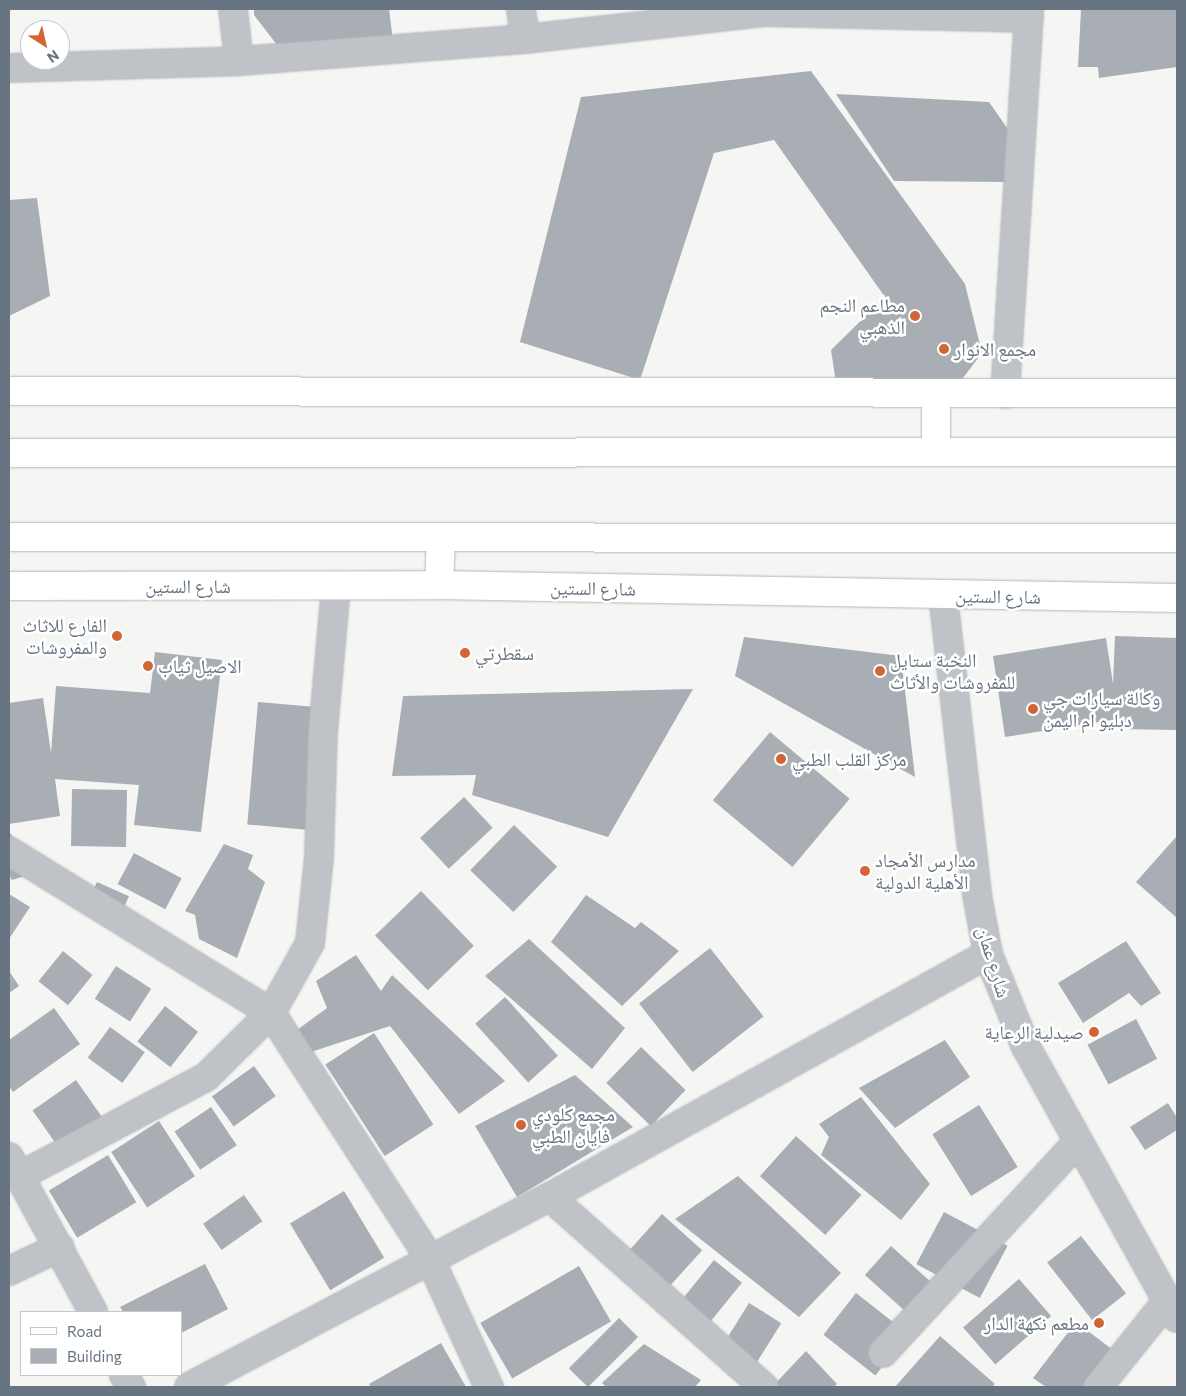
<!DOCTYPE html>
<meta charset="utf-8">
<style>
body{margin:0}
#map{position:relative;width:1186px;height:1396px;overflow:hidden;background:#f5f6f3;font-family:Commissioner,"Noto Naskh Arabic",sans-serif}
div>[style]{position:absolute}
.building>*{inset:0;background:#a8aeb4;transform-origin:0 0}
.roads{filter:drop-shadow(0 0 1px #b3b6ba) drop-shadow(0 0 1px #b3b6ba)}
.street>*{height:28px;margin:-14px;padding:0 14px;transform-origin:14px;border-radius:14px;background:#bfc2c6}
.primary>*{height:28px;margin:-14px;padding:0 14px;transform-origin:14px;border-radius:14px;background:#fff}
.highway>*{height:28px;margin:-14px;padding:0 14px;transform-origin:14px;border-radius:14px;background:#fff}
.dots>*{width:14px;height:14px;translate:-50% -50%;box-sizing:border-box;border:2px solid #fff;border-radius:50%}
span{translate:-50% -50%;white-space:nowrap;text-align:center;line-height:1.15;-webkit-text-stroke:5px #fff;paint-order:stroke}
.poi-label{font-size:19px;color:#677481}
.right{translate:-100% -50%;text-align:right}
.left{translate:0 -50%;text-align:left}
.street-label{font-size:19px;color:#677481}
.frame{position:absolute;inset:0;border:10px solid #677481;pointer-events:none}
.legend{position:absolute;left:20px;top:1311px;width:162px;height:65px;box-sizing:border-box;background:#fff;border:1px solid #c2c7cd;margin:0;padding:6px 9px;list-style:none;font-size:15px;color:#677481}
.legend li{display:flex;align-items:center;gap:10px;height:25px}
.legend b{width:25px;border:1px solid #c2c7cd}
.north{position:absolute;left:20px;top:20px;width:50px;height:50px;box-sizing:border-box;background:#fff;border:1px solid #c2c7cd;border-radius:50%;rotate:145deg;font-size:14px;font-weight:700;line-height:20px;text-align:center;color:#677481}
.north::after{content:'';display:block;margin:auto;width:18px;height:22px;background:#d26536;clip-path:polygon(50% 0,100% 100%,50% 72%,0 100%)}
</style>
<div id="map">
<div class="building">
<div style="clip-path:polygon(254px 9px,389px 9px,395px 56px,290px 62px,254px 15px)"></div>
<div style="clip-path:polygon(1081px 9px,1177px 9px,1177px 67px,1099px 78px,1098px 67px,1078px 67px)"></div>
<div style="clip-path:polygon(811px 71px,965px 284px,982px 353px,953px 391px,836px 383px,831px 350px,885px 297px,774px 140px,714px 153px,640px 380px,520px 342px,581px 97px)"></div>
<div style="clip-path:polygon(836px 94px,989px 102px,1014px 138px,1005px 182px,894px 181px)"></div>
<div style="clip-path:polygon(37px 198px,50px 296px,9px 316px,9px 200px)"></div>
<div style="clip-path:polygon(1115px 636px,1177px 638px,1177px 730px,1112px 729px,1112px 720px,1005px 737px,993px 656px,1106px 638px,1113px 684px)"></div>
<div style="clip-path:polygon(744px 637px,901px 656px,915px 777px,735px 676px)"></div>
<div style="clip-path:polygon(155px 652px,222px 660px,201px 832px,134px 825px,139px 785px,55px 779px,60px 816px,9px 824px,9px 703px,43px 698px,51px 753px,56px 686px,150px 693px)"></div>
<div style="clip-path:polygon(693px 689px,608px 837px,472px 795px,476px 775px,392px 776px,403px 696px)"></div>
<div style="left:258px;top:702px;width:76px;height:123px;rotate:5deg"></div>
<div style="left:770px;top:732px;width:104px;height:89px;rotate:40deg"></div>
<div style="left:72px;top:789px;width:55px;height:57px;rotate:1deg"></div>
<div style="left:464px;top:797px;width:42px;height:60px;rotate:47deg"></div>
<div style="left:514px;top:825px;width:60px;height:63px;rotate:44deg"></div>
<div style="clip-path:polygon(9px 833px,10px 833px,38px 872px,12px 880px,9px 875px)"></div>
<div style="clip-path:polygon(1176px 837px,1177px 838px,1177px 918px,1136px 882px)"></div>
<div style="clip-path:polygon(224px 844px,253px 855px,248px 869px,265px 882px,237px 958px,199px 939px,195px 915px,185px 911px)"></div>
<div style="left:134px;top:853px;width:54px;height:35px;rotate:28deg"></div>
<div style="left:97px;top:882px;width:35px;height:34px;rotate:24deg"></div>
<div style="left:421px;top:891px;width:76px;height:64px;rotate:46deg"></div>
<div style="clip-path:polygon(9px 894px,30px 907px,9px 939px)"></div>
<div style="clip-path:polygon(586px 895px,635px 928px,641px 922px,679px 951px,622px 1006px,551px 942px)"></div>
<div style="clip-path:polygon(529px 939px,625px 1028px,592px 1069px,485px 976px)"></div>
<div style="clip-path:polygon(1126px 941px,1161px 993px,1141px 1006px,1129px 993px,1083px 1023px,1058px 983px)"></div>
<div style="left:710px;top:948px;width:87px;height:90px;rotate:52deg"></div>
<div style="left:63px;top:951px;width:38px;height:39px;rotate:39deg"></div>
<div style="clip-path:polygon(356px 955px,381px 991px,392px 975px,505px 1081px,459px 1114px,390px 1026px,308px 1053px,293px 1033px,327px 1008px,316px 981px)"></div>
<div style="left:116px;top:966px;width:42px;height:39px;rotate:33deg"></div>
<div style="clip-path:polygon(9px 971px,19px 986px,9px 993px)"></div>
<div style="left:505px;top:997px;width:79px;height:40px;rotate:48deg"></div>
<div style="left:165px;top:1006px;width:42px;height:45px;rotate:38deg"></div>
<div style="clip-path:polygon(54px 1008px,80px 1044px,13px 1092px,9px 1086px,9px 1040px)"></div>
<div style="left:1136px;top:1019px;width:45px;height:55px;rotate:62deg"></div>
<div style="left:110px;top:1027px;width:43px;height:38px;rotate:36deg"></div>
<div style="left:374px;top:1033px;width:109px;height:58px;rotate:57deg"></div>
<div style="clip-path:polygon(945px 1040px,970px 1077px,895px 1128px,859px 1088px)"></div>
<div style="left:641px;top:1047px;width:62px;height:50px;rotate:44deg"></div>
<div style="left:254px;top:1066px;width:37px;height:52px;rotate:54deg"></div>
<div style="clip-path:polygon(575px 1075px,633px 1127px,517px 1197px,475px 1126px)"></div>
<div style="left:76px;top:1080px;width:56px;height:53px;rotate:55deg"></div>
<div style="clip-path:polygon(861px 1097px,930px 1184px,901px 1220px,821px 1155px,829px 1137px,819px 1124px)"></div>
<div style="clip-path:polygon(1168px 1103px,1177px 1118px,1177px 1130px,1145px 1150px,1130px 1127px)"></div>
<div style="left:979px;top:1105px;width:73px;height:55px;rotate:58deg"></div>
<div style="left:211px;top:1107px;width:46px;height:44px;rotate:56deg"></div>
<div style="left:159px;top:1121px;width:66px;height:57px;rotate:57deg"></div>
<div style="left:796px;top:1136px;width:88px;height:54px;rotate:42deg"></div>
<div style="left:108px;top:1155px;width:55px;height:69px;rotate:59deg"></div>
<div style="clip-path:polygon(738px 1176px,841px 1273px,799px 1317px,675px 1219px)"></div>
<div style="left:344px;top:1191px;width:78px;height:63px;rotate:59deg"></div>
<div style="left:244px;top:1195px;width:32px;height:50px;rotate:55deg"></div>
<div style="left:944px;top:1212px;width:72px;height:59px;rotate:28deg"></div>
<div style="left:662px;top:1214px;width:54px;height:72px;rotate:42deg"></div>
<div style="left:1081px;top:1236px;width:73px;height:43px;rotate:52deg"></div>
<div style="left:891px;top:1246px;width:54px;height:39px;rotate:42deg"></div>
<div style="left:714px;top:1260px;width:36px;height:52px;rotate:39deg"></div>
<div style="clip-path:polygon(205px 1264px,228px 1309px,181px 1333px,181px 1312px,123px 1312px,120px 1307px)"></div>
<div style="left:579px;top:1266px;width:64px;height:114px;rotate:60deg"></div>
<div style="left:1019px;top:1279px;width:49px;height:74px;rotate:49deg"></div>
<div style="left:856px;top:1293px;width:66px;height:53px;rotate:38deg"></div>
<div style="left:749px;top:1303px;width:38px;height:68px;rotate:32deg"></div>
<div style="left:619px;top:1318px;width:27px;height:71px;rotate:45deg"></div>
<div style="clip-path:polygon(1076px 1322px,1113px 1350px,1097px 1387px,1046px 1387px,1033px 1378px)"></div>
<div style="clip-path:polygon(940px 1336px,995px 1384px,992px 1387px,895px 1387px)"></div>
<div style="clip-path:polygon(441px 1343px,466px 1387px,371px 1387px,369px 1384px)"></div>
<div style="clip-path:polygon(644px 1344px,701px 1380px,695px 1387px,606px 1387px,602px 1383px)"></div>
<div style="clip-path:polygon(806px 1351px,837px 1384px,834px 1387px,772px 1387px)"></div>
</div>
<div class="roads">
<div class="street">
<div style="left:233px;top:9px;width:52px;rotate:83.4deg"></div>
<div style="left:521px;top:9px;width:30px;rotate:82deg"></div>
<div style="left:9px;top:68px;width:230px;rotate:-1.7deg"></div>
<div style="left:239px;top:61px;width:287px;rotate:-4.4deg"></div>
<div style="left:525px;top:39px;width:241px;rotate:-6.4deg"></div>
<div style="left:764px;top:12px;width:265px;rotate:1.3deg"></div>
<div style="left:1005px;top:394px;width:386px;rotate:-86.4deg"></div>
<div style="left:943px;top:595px;width:302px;rotate:83.5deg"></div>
<div style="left:977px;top:895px;width:60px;rotate:79.4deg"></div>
<div style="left:988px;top:954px;width:100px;rotate:67.8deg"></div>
<div style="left:1026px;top:1047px;width:310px;rotate:60.9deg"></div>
<div style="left:9px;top:851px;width:308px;rotate:31.7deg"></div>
<div style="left:271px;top:1013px;width:293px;rotate:57.1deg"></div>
<div style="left:430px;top:1259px;width:141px;rotate:65.3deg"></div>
<div style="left:9px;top:1157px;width:176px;rotate:61.5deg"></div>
<div style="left:20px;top:1176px;width:211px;rotate:-28deg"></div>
<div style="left:206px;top:1077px;width:91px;rotate:-44.6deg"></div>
<div style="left:271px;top:1013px;width:80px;rotate:-60.9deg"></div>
<div style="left:310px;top:943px;width:86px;rotate:-84deg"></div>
<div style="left:319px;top:857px;width:125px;rotate:-88.2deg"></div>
<div style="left:323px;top:732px;width:147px;rotate:-84.9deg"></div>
<div style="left:550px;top:1197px;width:286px;rotate:41.6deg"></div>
<div style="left:9px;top:1271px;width:56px;rotate:-25.2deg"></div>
<div style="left:883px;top:1353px;width:286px;rotate:-47.3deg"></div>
<div style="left:124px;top:1375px;width:14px;rotate:60deg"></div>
<div style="left:189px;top:1387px;width:408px;rotate:-27.8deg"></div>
<div style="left:550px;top:1197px;width:501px;rotate:-29.02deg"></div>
<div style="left:1098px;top:1387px;width:112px;rotate:-51.2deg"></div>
</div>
<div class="primary">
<div style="left:9px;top:391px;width:1168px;rotate:0.1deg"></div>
<div style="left:9px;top:586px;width:430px;rotate:-0.1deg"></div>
<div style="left:439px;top:585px;width:738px;rotate:1.01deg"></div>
</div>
<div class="highway">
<div style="left:936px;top:450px;width:55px;rotate:-90deg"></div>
<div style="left:9px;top:453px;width:1168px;rotate:-0.05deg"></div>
<div style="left:9px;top:537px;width:1168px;rotate:0.05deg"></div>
<div style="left:439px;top:585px;width:47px;rotate:-87.6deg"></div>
</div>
</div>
<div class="dots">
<div style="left:915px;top:316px;background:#d26536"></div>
<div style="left:944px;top:349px;background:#d26536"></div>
<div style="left:117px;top:636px;background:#d26536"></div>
<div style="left:465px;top:653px;background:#d26536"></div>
<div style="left:148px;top:666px;background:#d26536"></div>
<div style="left:880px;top:671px;background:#d26536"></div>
<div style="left:1033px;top:709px;background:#d26536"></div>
<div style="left:781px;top:759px;background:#d26536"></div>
<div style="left:865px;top:871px;background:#d26536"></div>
<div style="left:1094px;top:1032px;background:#d26536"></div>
<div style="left:521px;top:1125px;background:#d26536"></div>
<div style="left:1099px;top:1323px;background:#d26536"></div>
</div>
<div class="poi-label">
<span class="right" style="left:905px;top:316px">مطاعم النجم<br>الذهبي</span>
<span class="left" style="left:954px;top:349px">مجمع الانوار</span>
<span class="right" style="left:107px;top:636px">الفارع للاثاث<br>والمفروشات</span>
<span class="left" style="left:475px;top:653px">سقطرتي</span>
<span class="left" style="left:890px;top:671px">النخبة ستايل<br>للمفروشات والأثاث</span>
<span class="left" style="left:158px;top:666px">الاصيل ثياب</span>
<span class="left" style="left:1043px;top:709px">وكالة سيارات جي<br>دبليو ام اليمن</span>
<span class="left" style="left:792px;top:759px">مركز القلب الطبي</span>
<span class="left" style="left:875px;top:871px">مدارس الأمجاد<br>الأهلية الدولية</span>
<span class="right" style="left:1084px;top:1032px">صيدلية الرعاية</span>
<span class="left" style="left:532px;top:1125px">مجمع كلودي<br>فايان الطبي</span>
<span class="right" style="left:1089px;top:1323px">مطعم نكهة الدار</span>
</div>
<div class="street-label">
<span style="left:188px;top:586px">شارع الستين</span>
<span style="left:593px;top:588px;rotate:1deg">شارع الستين</span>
<span style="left:998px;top:596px;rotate:1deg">شارع الستين</span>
<span style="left:994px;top:962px;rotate:73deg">شارع عمان</span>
</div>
<div class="frame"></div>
<ul class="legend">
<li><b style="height:6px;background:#fff"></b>Road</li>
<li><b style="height:14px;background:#a8aeb4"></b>Building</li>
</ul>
<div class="north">N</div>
</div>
